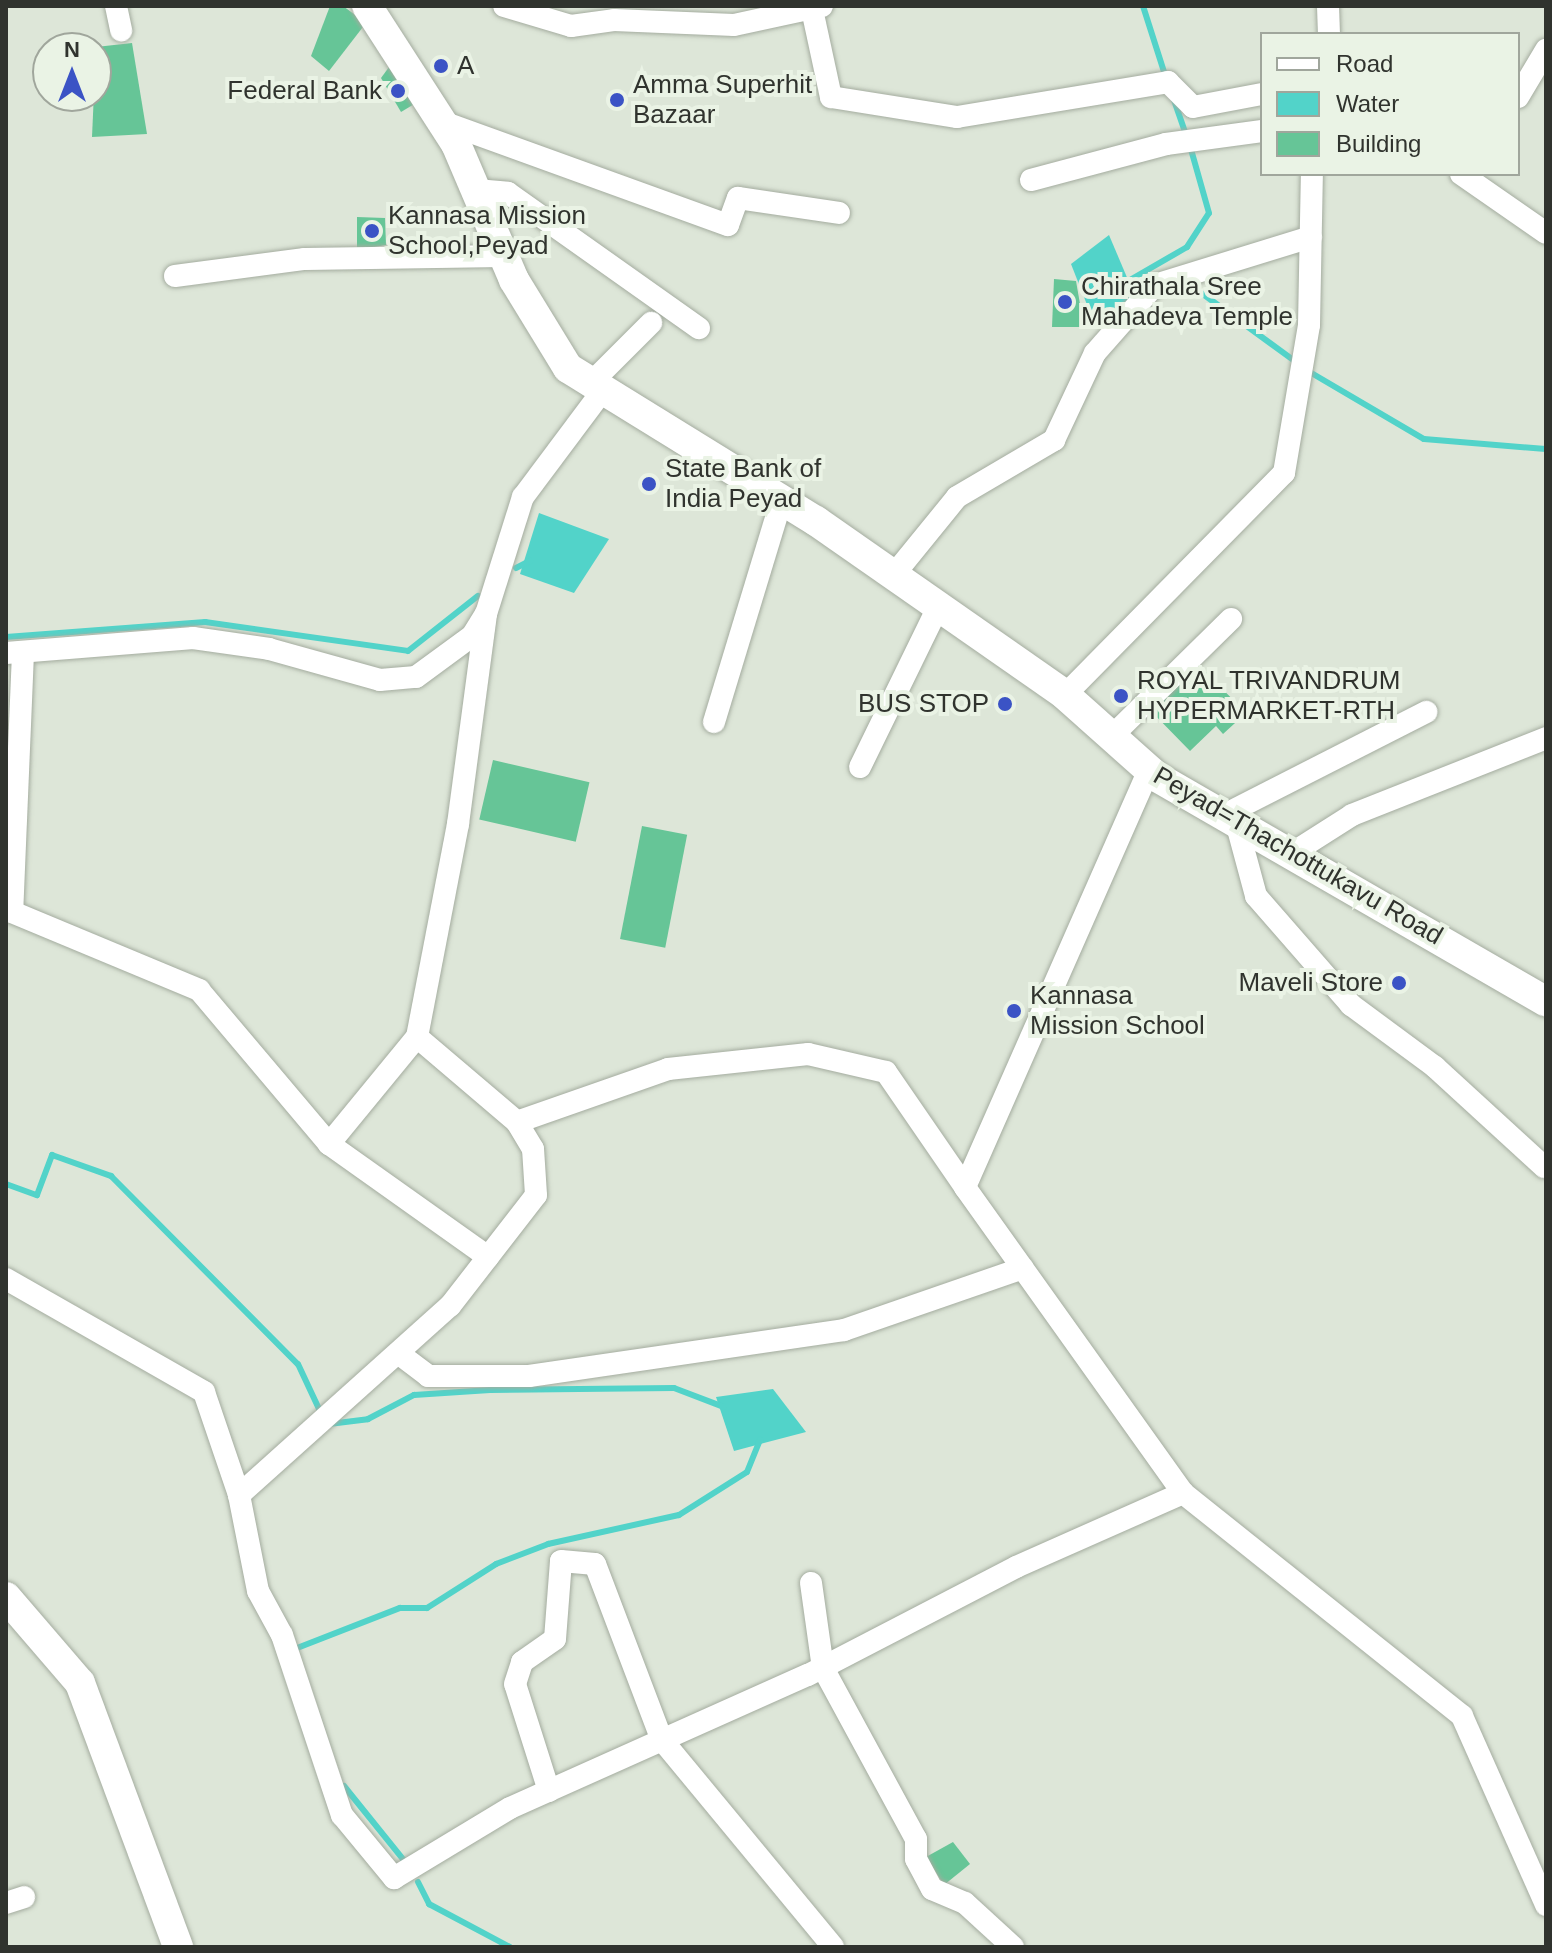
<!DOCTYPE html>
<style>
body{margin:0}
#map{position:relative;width:1552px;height:1953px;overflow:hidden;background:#dde6d8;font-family:Arial,sans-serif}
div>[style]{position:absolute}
.water>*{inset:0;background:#52d3c9}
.stream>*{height:6px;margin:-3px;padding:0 3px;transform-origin:3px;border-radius:3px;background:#52d3c9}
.building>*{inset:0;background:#66c597;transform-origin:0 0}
.roads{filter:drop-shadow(0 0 2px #a4ac9f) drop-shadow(0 0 2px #a4ac9f)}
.street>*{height:22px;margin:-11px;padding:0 11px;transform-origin:11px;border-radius:11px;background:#fff}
.secondary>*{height:30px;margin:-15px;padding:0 15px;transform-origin:15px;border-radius:15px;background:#fff}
.dots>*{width:22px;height:22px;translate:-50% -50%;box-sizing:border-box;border:4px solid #eaf3e5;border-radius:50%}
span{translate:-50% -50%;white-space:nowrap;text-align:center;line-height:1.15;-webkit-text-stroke:8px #eaf3e5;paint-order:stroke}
.poi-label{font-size:26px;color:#30332e}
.left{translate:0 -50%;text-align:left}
.right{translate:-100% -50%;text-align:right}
.street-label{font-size:26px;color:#30332e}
.frame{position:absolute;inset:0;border:8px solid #30332e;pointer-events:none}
.legend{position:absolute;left:1260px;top:32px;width:260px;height:144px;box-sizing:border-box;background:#eaf3e5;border:2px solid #a0a69c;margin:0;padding:10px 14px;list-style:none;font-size:24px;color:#30332e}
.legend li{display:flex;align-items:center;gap:16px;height:40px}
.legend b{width:40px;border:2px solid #a0a69c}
.north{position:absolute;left:32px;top:32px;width:80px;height:80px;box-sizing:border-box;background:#eaf3e5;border:2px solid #a0a69c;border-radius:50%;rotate:0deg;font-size:22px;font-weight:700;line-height:32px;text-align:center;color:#30332e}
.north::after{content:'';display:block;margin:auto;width:28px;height:36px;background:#3b53c5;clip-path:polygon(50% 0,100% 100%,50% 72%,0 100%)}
</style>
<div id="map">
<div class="water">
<div style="clip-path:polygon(1109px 235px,1137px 301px,1093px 320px,1071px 264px)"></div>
<div style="clip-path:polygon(539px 513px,609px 539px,574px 593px,520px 574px)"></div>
<div style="clip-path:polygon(773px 1389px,806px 1432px,734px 1451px,716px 1397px)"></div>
</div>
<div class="stream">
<div style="left:1143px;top:6px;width:76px;rotate:72.3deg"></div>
<div style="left:1174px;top:100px;width:37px;rotate:71deg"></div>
<div style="left:1123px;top:284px;width:74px;rotate:-30deg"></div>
<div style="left:1187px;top:247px;width:40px;rotate:-57.1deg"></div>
<div style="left:1209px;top:213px;width:70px;rotate:-105.8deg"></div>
<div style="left:1163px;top:293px;width:33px;rotate:-7deg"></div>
<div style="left:1196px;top:289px;width:124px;rotate:36.1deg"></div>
<div style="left:1308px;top:371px;width:134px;rotate:30.4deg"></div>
<div style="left:1424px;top:439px;width:122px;rotate:4.7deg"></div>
<div style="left:516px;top:568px;width:16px;rotate:-27deg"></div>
<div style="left:6px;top:637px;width:200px;rotate:-4.3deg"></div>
<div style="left:205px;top:622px;width:205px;rotate:8.1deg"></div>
<div style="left:408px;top:651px;width:89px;rotate:-38.2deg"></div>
<div style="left:6px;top:1184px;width:33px;rotate:20deg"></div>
<div style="left:37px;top:1195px;width:43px;rotate:-69.4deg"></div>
<div style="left:52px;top:1155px;width:63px;rotate:19.6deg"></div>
<div style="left:111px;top:1176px;width:265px;rotate:45.2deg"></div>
<div style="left:298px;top:1364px;width:54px;rotate:64.9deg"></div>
<div style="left:329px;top:1424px;width:39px;rotate:-7deg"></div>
<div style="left:368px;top:1419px;width:52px;rotate:-27.6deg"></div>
<div style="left:414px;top:1395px;width:76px;rotate:-3.8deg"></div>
<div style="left:490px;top:1390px;width:184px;rotate:-0.6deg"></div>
<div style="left:674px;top:1388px;width:53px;rotate:20.8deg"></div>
<div style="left:292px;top:1650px;width:116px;rotate:-21.3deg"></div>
<div style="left:400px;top:1608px;width:27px"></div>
<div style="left:427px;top:1608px;width:82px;rotate:-32.5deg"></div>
<div style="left:496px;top:1564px;width:56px;rotate:-21deg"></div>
<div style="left:548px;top:1544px;width:134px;rotate:-12.5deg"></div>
<div style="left:679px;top:1515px;width:80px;rotate:-32.3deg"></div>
<div style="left:747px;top:1472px;width:35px;rotate:-68deg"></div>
<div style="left:344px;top:1786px;width:100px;rotate:51.1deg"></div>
<div style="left:418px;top:1882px;width:25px;rotate:63deg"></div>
<div style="left:429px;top:1904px;width:92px;rotate:28deg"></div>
</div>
<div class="building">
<div style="clip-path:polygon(330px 6px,343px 6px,366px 23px,329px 71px,311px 56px)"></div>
<div style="clip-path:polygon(132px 43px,147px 134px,92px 137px,96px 47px)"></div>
<div style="clip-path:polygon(392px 63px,416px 103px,401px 112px,381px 78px)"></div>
<div style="clip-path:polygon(357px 217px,385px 218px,386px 245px,357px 250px)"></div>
<div style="clip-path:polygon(1054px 279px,1076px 281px,1084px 327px,1052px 327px)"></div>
<div style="clip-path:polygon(1196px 662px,1246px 713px,1223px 734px,1216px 726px,1190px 751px,1148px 708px)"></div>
<div style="left:493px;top:760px;width:99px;height:61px;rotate:13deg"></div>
<div style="left:642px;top:826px;width:46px;height:115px;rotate:11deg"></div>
<div style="clip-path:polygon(953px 1842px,970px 1864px,944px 1885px,926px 1857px)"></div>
</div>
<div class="roads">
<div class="street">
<div style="left:116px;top:6px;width:25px;rotate:78deg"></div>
<div style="left:504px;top:6px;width:70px;rotate:16.6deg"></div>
<div style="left:571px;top:26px;width:43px;rotate:-7.9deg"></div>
<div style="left:614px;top:20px;width:120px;rotate:2.4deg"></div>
<div style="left:734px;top:25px;width:90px;rotate:-12.2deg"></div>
<div style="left:1328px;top:6px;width:28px;rotate:88deg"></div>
<div style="left:813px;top:14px;width:85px;rotate:77.8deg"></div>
<div style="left:831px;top:97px;width:128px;rotate:9deg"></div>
<div style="left:957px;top:117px;width:214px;rotate:-9.4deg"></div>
<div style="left:1168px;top:82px;width:35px;rotate:45deg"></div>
<div style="left:1193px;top:107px;width:70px;rotate:-10.7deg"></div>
<div style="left:1518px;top:97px;width:55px;rotate:-59.2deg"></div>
<div style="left:443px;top:122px;width:303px;rotate:19.9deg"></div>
<div style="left:728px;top:225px;width:29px;rotate:-70deg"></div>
<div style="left:738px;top:198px;width:102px;rotate:8.4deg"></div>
<div style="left:1461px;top:174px;width:103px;rotate:34.8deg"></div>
<div style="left:1031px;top:180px;width:140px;rotate:-14.9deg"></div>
<div style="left:1166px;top:144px;width:97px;rotate:-7.7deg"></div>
<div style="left:476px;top:190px;width:32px;rotate:5deg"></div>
<div style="left:508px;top:193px;width:234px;rotate:35.3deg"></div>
<div style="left:175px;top:276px;width:131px;rotate:-7.5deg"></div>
<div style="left:305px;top:259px;width:198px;rotate:-0.9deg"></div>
<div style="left:589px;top:385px;width:88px;rotate:-45deg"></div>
<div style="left:892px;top:577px;width:103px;rotate:-50.9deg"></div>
<div style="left:957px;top:497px;width:113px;rotate:-30.4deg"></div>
<div style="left:1054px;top:440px;width:96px;rotate:-64.8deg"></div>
<div style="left:1095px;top:353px;width:91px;rotate:-48.6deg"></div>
<div style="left:1155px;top:285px;width:163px;rotate:-17.1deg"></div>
<div style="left:6px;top:653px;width:188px;rotate:-4.6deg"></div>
<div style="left:193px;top:638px;width:77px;rotate:8.2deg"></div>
<div style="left:269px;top:649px;width:115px;rotate:15.6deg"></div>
<div style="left:380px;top:680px;width:36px;rotate:-5deg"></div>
<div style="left:416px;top:677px;width:69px;rotate:-36.2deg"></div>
<div style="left:472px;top:636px;width:26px;rotate:-58deg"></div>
<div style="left:486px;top:614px;width:123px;rotate:-72.5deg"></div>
<div style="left:523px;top:497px;width:129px;rotate:-53.2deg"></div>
<div style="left:23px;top:653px;width:259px;rotate:92.4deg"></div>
<div style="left:12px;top:912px;width:203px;rotate:22.6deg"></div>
<div style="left:199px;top:990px;width:202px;rotate:49.8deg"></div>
<div style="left:329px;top:1144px;width:139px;rotate:-50.6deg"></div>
<div style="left:417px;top:1037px;width:217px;rotate:-79.1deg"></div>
<div style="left:458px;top:824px;width:212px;rotate:-82.4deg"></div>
<div style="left:1065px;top:695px;width:312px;rotate:-45.4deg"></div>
<div style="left:1284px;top:473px;width:150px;rotate:-80.4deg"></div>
<div style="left:1309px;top:325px;width:151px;rotate:-88.9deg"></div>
<div style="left:714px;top:722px;width:231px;rotate:-73.1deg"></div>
<div style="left:1112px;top:736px;width:167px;rotate:-44.5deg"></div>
<div style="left:860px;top:767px;width:176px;rotate:-64deg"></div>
<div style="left:1226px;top:814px;width:225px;rotate:-27deg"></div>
<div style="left:1235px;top:818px;width:81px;rotate:74.9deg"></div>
<div style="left:1256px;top:896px;width:145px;rotate:48.9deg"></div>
<div style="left:1351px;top:1005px;width:104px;rotate:36.4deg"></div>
<div style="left:1435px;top:1067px;width:148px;rotate:42.5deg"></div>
<div style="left:1294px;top:852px;width:69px;rotate:-32.5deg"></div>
<div style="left:1352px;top:815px;width:209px;rotate:-21.6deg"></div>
<div style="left:517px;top:1122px;width:160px;rotate:-19.3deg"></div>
<div style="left:668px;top:1069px;width:141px;rotate:-6.1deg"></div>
<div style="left:808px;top:1054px;width:80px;rotate:13deg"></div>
<div style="left:886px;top:1072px;width:140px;rotate:55.5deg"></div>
<div style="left:329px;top:1144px;width:195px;rotate:35.4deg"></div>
<div style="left:6px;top:1279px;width:228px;rotate:29.7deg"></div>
<div style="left:204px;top:1392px;width:109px;rotate:71.2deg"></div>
<div style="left:239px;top:1495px;width:98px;rotate:78.8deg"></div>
<div style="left:258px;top:1591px;width:50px;rotate:61.4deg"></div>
<div style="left:282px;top:1635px;width:190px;rotate:71.6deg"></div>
<div style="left:342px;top:1815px;width:82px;rotate:50.5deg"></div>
<div style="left:394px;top:1878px;width:135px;rotate:-31.1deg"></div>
<div style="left:510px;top:1808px;width:326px;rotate:-24.1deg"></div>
<div style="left:808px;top:1675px;width:234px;rotate:-27.4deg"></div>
<div style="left:1016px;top:1567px;width:183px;rotate:-23.9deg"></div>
<div style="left:1183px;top:1493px;width:376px;rotate:-125.5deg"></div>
<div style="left:965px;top:1187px;width:456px;rotate:-66.2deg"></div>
<div style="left:398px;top:1353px;width:38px;rotate:37deg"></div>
<div style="left:428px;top:1376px;width:101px"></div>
<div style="left:529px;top:1376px;width:318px;rotate:-8.3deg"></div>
<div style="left:844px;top:1330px;width:189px;rotate:-19.1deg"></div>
<div style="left:1183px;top:1493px;width:357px;rotate:38.6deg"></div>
<div style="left:1462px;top:1716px;width:207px;rotate:66deg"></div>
<div style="left:239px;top:1495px;width:283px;rotate:-41.9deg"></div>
<div style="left:450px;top:1306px;width:140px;rotate:-52.2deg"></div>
<div style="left:536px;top:1195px;width:46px;rotate:-93.7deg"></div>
<div style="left:533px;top:1149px;width:31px;rotate:-121deg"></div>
<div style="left:517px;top:1122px;width:131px;rotate:-139.6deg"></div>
<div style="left:811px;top:1583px;width:86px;rotate:82deg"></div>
<div style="left:823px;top:1668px;width:195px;rotate:61.5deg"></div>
<div style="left:916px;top:1839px;width:20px;rotate:90deg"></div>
<div style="left:916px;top:1859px;width:34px;rotate:62deg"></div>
<div style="left:932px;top:1889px;width:36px;rotate:23deg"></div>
<div style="left:965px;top:1903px;width:65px;rotate:42.5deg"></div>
<div style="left:549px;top:1791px;width:112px;rotate:-107.6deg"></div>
<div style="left:515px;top:1684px;width:23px;rotate:-72deg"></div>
<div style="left:522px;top:1662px;width:40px;rotate:-34.9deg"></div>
<div style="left:555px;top:1639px;width:78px;rotate:-85.6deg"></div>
<div style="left:561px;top:1561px;width:34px;rotate:5deg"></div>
<div style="left:595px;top:1564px;width:188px;rotate:69.2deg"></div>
<div style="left:662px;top:1740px;width:268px;rotate:50.4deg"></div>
<div style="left:6px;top:1903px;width:19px;rotate:-18deg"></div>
</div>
<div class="secondary">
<div style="left:367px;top:6px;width:164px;rotate:57.2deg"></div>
<div style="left:456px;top:144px;width:148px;rotate:66.9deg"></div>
<div style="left:514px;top:280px;width:103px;rotate:58.5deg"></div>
<div style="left:568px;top:368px;width:291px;rotate:31.7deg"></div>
<div style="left:816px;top:521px;width:304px;rotate:34.9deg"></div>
<div style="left:1065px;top:695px;width:123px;rotate:41.7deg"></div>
<div style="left:1157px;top:777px;width:449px;rotate:30deg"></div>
<div style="left:6px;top:1597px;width:113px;rotate:49.3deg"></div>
<div style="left:80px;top:1683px;width:282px;rotate:69.6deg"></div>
</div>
</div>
<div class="dots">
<div style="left:441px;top:66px;background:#3b53c5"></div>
<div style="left:398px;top:91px;background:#3b53c5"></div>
<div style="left:617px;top:100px;background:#3b53c5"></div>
<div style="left:372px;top:231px;background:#3b53c5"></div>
<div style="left:1065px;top:302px;background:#3b53c5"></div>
<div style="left:649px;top:484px;background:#3b53c5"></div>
<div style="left:1121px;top:696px;background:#3b53c5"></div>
<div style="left:1005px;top:704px;background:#3b53c5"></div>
<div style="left:1399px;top:983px;background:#3b53c5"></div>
<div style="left:1014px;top:1011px;background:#3b53c5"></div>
</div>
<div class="poi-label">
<span class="left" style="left:457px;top:66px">A</span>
<span class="left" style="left:633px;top:100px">Amma Superhit<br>Bazaar</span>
<span class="right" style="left:382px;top:91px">Federal Bank</span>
<span class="left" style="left:388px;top:231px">Kannasa Mission<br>School,Peyad</span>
<span class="left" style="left:1081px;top:302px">Chirathala Sree<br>Mahadeva Temple</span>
<span class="left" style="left:665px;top:484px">State Bank of<br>India Peyad</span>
<span class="left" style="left:1137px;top:696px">ROYAL TRIVANDRUM<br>HYPERMARKET-RTH</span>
<span class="right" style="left:989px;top:704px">BUS STOP</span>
<span class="right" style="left:1383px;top:983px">Maveli Store</span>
<span class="left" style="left:1030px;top:1011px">Kannasa<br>Mission School</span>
</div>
<div class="street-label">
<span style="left:1298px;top:856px;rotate:30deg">Peyad=Thachottukavu Road</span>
</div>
<div class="frame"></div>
<ul class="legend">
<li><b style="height:10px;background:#fff"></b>Road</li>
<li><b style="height:22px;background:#52d3c9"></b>Water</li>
<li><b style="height:22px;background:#66c597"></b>Building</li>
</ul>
<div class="north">N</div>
</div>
